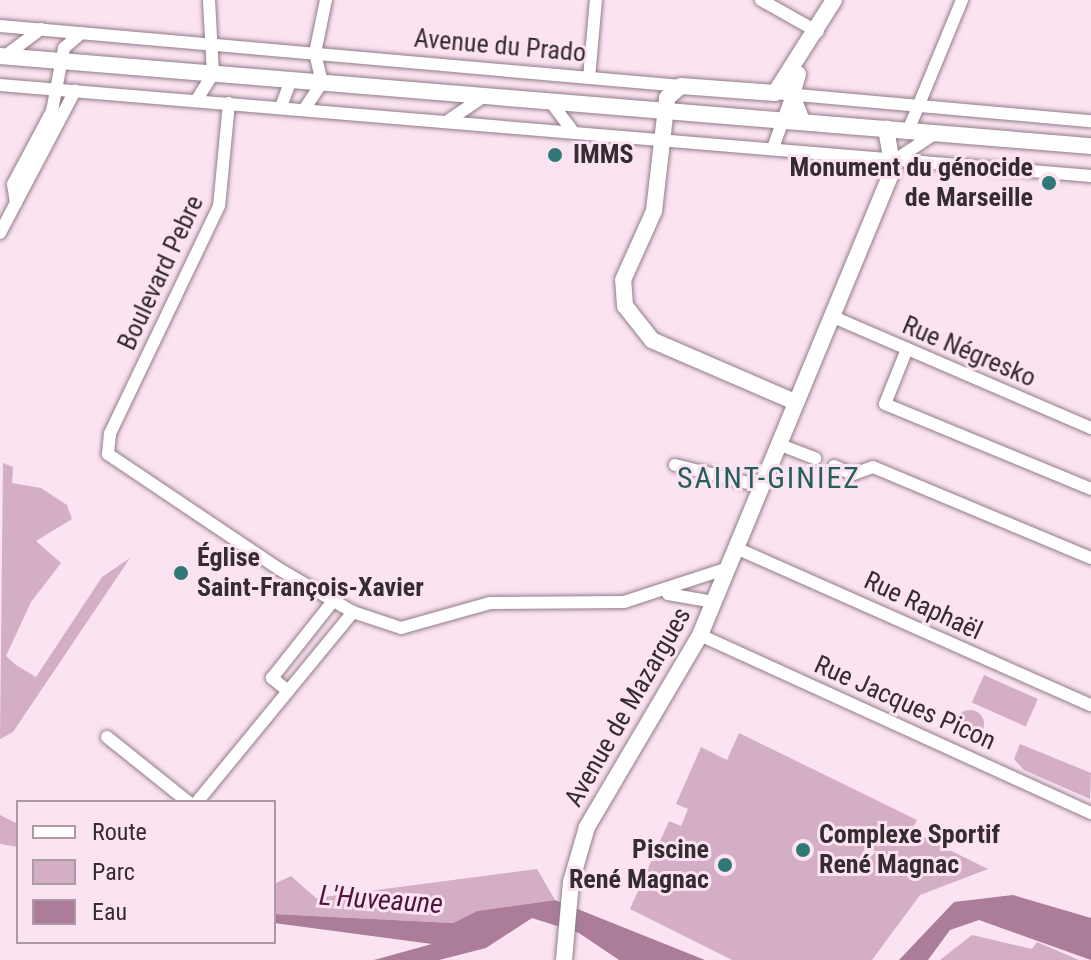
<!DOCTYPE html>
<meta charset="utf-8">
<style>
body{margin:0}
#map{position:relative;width:1091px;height:960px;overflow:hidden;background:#fbe3f1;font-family:"Roboto Condensed",sans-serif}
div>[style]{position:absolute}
.green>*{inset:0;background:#d3aec4;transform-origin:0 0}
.round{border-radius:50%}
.water>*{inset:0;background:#ab7d99}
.roads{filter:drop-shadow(0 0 2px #917c89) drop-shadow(0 0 2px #917c89)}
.street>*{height:12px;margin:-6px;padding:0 6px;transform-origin:6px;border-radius:6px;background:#fff}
.secondary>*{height:16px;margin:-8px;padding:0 8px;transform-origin:8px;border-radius:8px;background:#fff}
.dots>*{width:22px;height:22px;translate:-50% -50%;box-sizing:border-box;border:4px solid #fbe3f1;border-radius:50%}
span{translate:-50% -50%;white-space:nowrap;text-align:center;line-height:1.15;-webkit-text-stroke:6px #fbe3f1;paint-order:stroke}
.street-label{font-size:26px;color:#352c31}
.poi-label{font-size:26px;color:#352c31;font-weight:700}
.left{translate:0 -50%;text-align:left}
.right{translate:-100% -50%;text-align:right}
.water-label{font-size:28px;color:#4e143d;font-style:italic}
.quarter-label{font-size:30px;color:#255f5c;letter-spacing:2px}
.legend{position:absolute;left:16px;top:800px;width:260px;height:144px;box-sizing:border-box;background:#fbe3f1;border:2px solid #ac9aa4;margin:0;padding:10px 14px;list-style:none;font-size:24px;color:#352c31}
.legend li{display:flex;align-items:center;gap:16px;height:40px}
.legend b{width:40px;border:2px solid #ac9aa4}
</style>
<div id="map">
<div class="green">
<div style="clip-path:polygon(3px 463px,13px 467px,12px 483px,41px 488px,67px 505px,72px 519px,36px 541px,61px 563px,31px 602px,6px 656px,16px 665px,36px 677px,102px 577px,130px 558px,13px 732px,0 739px)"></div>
<div style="left:984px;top:675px;width:59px;height:30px;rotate:24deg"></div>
<div class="round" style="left:956px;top:710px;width:28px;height:28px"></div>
<div style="clip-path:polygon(739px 733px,917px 820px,911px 831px,988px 869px,920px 895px,872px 960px,732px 960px,630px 909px,669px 821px,681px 826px,688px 809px,676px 804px,701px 747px,727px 760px)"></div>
<div style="clip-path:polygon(1020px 744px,1091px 773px,1090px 799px,1024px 770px,1014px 759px)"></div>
<div style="clip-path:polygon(0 815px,18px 824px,18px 847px,0 844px)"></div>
<div style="clip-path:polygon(537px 869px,555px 900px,477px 911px,453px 923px,274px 914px,274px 884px,291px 876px,316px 898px)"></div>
<div style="clip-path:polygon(972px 935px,1032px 949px,1037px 942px,1079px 960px,940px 960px)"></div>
</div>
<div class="water">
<div style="clip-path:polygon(1013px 895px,1091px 918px,1091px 960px,979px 920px,950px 930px,928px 960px,899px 960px,954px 902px)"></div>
<div style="clip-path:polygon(555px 900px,705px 960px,619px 960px,579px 933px,532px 918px,486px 948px,439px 960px,374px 960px,432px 944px,274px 923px,274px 914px,453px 923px,477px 911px)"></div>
</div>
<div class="roads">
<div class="street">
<div style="left:761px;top:0;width:65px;rotate:29.3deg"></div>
<div style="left:0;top:26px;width:684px;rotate:5.04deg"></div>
<div style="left:5px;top:56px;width:45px;rotate:-36.9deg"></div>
<div style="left:589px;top:78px;width:78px;rotate:-84.9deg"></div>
<div style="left:0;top:85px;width:1095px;rotate:4.77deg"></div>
<div style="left:775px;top:93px;width:317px;rotate:5.1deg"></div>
<div style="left:196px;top:101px;width:32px;rotate:-58deg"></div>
<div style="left:213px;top:74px;width:74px;rotate:-93.1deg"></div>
<div style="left:550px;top:101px;width:38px;rotate:53deg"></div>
<div style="left:229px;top:103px;width:103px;rotate:95.5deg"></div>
<div style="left:219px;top:206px;width:253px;rotate:115.6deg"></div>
<div style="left:110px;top:434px;width:20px;rotate:96deg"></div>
<div style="left:108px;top:454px;width:206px;rotate:33.9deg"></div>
<div style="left:279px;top:569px;width:86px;rotate:30.2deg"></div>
<div style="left:353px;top:612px;width:51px;rotate:18.4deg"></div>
<div style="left:401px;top:628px;width:92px;rotate:-15.7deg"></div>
<div style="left:490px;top:603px;width:134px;rotate:-0.4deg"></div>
<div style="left:624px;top:602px;width:109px;rotate:-18.1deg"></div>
<div style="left:281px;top:107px;width:29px;rotate:-70deg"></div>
<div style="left:305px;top:108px;width:30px;rotate:-56deg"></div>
<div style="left:322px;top:83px;width:31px;rotate:-103deg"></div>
<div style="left:315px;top:53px;width:54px;rotate:-78.3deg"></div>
<div style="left:449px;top:120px;width:45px;rotate:-34deg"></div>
<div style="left:908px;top:131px;width:142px;rotate:-67.6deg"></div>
<div style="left:773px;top:148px;width:56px;rotate:-70.3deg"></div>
<div style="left:895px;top:160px;width:49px;rotate:-33.4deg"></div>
<div style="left:16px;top:203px;width:19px;rotate:-99deg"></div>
<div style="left:13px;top:184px;width:83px;rotate:-61.9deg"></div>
<div style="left:52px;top:111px;width:64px;rotate:-79.2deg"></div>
<div style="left:64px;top:48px;width:23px;rotate:-41deg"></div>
<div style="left:0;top:233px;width:161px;rotate:-62.2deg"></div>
<div style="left:831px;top:316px;width:283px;rotate:23.3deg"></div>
<div style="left:907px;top:349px;width:59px;rotate:111.8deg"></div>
<div style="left:885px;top:404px;width:223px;rotate:22.4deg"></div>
<div style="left:778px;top:444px;width:40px;rotate:21deg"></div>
<div style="left:675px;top:465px;width:88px;rotate:13.9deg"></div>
<div style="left:834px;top:466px;width:21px;rotate:23deg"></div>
<div style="left:853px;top:474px;width:21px;rotate:-19deg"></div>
<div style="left:873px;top:467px;width:236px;rotate:22.7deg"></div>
<div style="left:736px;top:548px;width:388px;rotate:23.9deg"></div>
<div style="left:668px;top:594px;width:47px;rotate:9.9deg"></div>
<div style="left:700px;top:635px;width:430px;rotate:24.5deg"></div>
<div style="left:288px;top:691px;width:21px;rotate:-141deg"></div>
<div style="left:272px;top:678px;width:98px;rotate:-51.6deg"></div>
<div style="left:107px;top:737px;width:104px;rotate:38.7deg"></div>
<div style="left:197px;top:802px;width:246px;rotate:-50.6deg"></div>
</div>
<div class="secondary">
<div style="left:0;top:56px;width:1095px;rotate:4.72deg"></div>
<div style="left:798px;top:74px;width:22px;rotate:106deg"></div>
<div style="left:792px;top:95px;width:28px;rotate:69deg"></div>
<div style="left:795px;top:402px;width:156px;rotate:-156.6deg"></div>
<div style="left:652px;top:340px;width:43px;rotate:-128.5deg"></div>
<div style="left:625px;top:306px;width:26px;rotate:-94deg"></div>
<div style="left:623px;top:280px;width:76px;rotate:-65.8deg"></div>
<div style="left:654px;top:211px;width:114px;rotate:-83.4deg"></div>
<div style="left:667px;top:98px;width:18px;rotate:-41deg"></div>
<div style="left:681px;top:86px;width:94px;rotate:4.3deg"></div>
<div style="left:775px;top:93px;width:110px;rotate:-57.6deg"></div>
<div style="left:564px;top:960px;width:78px;rotate:-84.9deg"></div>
<div style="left:571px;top:882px;width:57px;rotate:-73.8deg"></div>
<div style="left:587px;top:827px;width:223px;rotate:-59.5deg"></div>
<div style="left:700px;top:635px;width:504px;rotate:-67.5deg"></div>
<div style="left:893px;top:169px;width:41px;rotate:-99.9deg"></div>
</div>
</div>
<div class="dots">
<div style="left:555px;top:155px;background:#2f7875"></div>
<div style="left:1049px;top:183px;background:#2f7875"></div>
<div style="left:181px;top:573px;background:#2f7875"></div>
<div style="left:803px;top:850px;background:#2f7875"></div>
<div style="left:725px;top:865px;background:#2f7875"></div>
</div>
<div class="street-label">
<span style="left:500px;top:46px;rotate:5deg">Avenue du Prado</span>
<span style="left:161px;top:273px;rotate:-65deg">Boulevard Pebre</span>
<span style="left:969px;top:352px;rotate:23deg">Rue Négresko</span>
<span style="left:923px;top:606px;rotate:25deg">Rue Raphaël</span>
<span style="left:905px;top:703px;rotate:24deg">Rue Jacques Picon</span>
<span style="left:628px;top:707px;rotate:-60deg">Avenue de Mazargues</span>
</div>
<div class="poi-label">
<span class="left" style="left:573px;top:155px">IMMS</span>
<span class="right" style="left:1033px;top:183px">Monument du génocide<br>de Marseille</span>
<span class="left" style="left:197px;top:573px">Église<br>Saint-François-Xavier</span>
<span class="left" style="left:819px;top:850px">Complexe Sportif<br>René Magnac</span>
<span class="right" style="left:709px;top:865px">Piscine<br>René Magnac</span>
</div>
<div class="water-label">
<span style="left:381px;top:900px;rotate:4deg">L'Huveaune</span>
</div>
<div class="quarter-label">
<span style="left:769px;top:478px">SAINT-GINIEZ</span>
</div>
<ul class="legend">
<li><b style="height:10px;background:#fff"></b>Route</li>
<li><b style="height:22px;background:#d3aec4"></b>Parc</li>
<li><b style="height:22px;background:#ab7d99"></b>Eau</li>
</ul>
</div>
